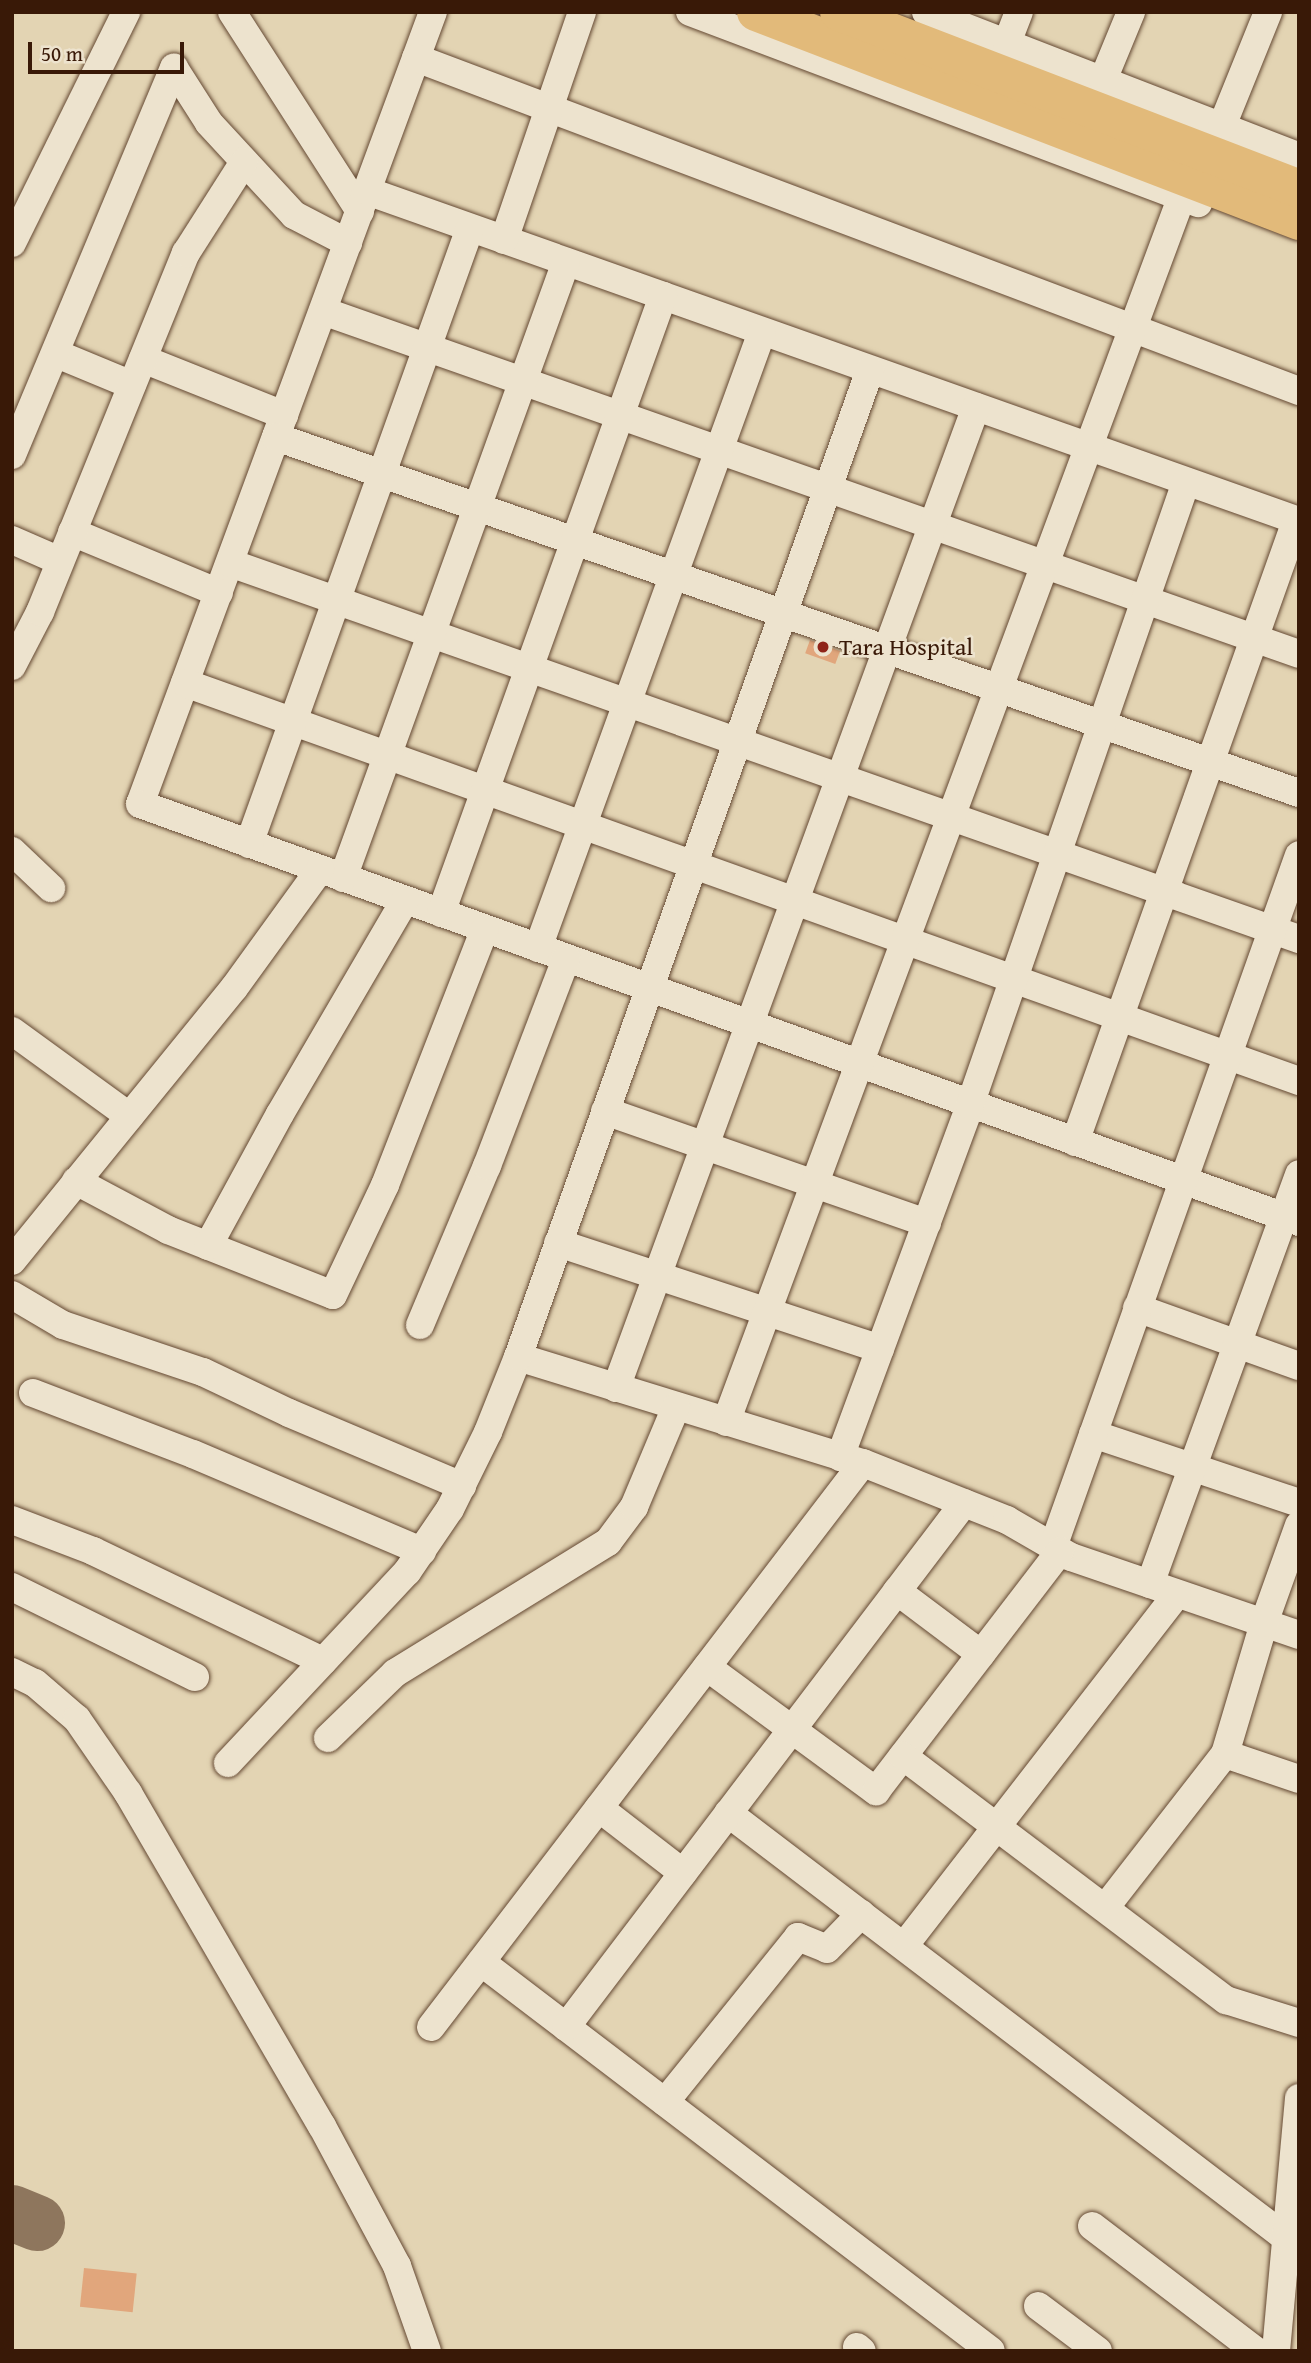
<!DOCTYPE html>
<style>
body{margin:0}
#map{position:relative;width:1311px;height:2363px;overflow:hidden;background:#e3d4b3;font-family:"Gentium Book Plus",serif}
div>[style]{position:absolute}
.taxiway>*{height:56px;margin:-28px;padding:0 28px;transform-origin:28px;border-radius:28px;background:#8e765d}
.building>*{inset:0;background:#e1a67c;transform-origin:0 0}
.roads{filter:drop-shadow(0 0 2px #644832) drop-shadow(0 0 2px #644832)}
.minor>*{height:28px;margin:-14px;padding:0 14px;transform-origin:14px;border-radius:14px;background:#ede3ce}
.highway>*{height:38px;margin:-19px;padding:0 19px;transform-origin:19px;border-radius:19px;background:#e2ba7a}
.dots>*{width:19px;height:19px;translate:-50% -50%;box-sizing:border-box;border:4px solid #ede3ce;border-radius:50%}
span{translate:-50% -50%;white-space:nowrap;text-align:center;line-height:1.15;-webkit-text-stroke:5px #ede3ce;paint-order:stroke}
.poi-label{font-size:24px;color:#391907}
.left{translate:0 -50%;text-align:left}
.frame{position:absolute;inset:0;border:14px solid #391907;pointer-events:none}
.scale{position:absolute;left:28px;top:42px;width:156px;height:32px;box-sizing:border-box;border:4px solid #391907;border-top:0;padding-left:9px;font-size:21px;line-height:24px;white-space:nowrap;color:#391907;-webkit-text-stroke:5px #ede3ce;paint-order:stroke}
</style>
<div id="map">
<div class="taxiway">
<div style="left:12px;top:2213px;width:27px;rotate:22deg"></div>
</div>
<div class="building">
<div style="left:810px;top:640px;width:32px;height:14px;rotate:20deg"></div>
<div style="left:84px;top:2268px;width:53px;height:39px;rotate:6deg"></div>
</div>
<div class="roads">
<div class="minor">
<div style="left:232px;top:12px;width:237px;rotate:57.3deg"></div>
<div style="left:433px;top:12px;width:844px;rotate:110.3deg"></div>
<div style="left:140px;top:804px;width:1232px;rotate:19.83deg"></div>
<div style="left:690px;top:12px;width:543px;rotate:20.61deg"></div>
<div style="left:926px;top:12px;width:400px;rotate:21.2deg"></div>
<div style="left:1007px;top:43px;width:33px;rotate:-69deg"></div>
<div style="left:416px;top:58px;width:944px;rotate:20.66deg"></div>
<div style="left:174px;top:68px;width:65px;rotate:57.5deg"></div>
<div style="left:209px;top:123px;width:125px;rotate:47.3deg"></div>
<div style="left:294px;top:215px;width:61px;rotate:27.4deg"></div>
<div style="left:1103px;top:80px;width:74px;rotate:-67.6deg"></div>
<div style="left:1222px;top:126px;width:123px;rotate:-68deg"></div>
<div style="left:367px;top:191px;width:989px;rotate:19.5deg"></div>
<div style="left:504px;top:240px;width:241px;rotate:-71.1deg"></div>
<div style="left:12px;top:243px;width:258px;rotate:-63.7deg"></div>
<div style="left:323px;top:311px;width:1035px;rotate:19.36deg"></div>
<div style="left:57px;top:354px;width:81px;rotate:22.5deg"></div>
<div style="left:143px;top:359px;width:152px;rotate:21.7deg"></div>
<div style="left:276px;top:437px;width:1083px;rotate:19.19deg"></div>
<div style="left:12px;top:455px;width:420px;rotate:-67.3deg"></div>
<div style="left:72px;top:532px;width:159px;rotate:22.5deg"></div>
<div style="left:12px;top:540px;width:52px;rotate:23.6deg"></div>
<div style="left:230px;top:563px;width:1133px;rotate:19.38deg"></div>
<div style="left:12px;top:666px;width:61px;rotate:-62.6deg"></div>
<div style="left:40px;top:612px;width:388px;rotate:-67.9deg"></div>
<div style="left:186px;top:253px;width:108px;rotate:-57.5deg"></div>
<div style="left:185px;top:683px;width:1183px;rotate:19.66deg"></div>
<div style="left:249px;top:844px;width:654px;rotate:-70.26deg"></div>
<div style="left:12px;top:851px;width:54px;rotate:43.5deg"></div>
<div style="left:343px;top:878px;width:655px;rotate:-70.1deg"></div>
<div style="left:441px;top:913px;width:656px;rotate:-70.21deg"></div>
<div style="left:538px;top:948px;width:655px;rotate:-70.02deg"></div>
<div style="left:12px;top:1031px;width:145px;rotate:36deg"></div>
<div style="left:605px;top:1111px;width:341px;rotate:19.2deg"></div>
<div style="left:1075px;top:1142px;width:659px;rotate:-70.41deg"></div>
<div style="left:76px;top:1181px;width:104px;rotate:28deg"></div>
<div style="left:168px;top:1230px;width:177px;rotate:21.5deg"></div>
<div style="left:333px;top:1295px;width:122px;rotate:-64.7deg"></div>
<div style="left:385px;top:1185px;width:275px;rotate:-68.7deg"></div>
<div style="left:558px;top:1243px;width:339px;rotate:18.2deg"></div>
<div style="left:208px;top:1246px;width:150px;rotate:-61.4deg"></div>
<div style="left:280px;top:1114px;width:248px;rotate:-59.7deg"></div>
<div style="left:12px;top:1261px;width:352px;rotate:-50.9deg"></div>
<div style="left:234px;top:988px;width:147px;rotate:-54.1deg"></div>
<div style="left:12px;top:1295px;width:59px;rotate:30.5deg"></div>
<div style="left:63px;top:1325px;width:148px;rotate:18.6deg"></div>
<div style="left:203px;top:1372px;width:95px;rotate:25.5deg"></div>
<div style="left:289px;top:1413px;width:188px;rotate:22.9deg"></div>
<div style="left:1137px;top:1308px;width:172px;rotate:19.7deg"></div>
<div style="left:420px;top:1325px;width:173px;rotate:-67.2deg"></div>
<div style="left:487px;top:1166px;width:222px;rotate:-69.1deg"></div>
<div style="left:518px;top:1357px;width:361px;rotate:17.1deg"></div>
<div style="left:863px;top:1463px;width:155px;rotate:21.6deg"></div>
<div style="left:1007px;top:1520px;width:74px;rotate:30deg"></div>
<div style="left:1071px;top:1557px;width:241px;rotate:18.9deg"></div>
<div style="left:616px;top:1388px;width:1045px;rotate:-69.85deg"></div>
<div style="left:33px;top:1393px;width:171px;rotate:20.9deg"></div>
<div style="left:193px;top:1454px;width:249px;rotate:23deg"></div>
<div style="left:726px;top:1422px;width:1308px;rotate:-69.6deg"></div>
<div style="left:1093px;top:1434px;width:217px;rotate:18.5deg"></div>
<div style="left:840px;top:1457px;width:375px;rotate:-69.7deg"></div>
<div style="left:970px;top:1105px;width:659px;rotate:-70.88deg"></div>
<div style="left:12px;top:1520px;width:87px;rotate:20.9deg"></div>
<div style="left:93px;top:1551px;width:255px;rotate:25.6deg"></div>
<div style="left:1053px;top:1547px;width:734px;rotate:-70.43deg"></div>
<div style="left:1150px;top:1584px;width:436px;rotate:-70deg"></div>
<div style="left:12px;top:1587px;width:204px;rotate:26.2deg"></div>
<div style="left:897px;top:1591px;width:105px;rotate:36.9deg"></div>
<div style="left:707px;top:1667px;width:210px;rotate:36.3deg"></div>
<div style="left:876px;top:1791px;width:302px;rotate:-52.5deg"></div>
<div style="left:12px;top:1672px;width:25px;rotate:26deg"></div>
<div style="left:35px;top:1683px;width:55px;rotate:40.6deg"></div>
<div style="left:77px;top:1719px;width:90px;rotate:55.4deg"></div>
<div style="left:128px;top:1793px;width:385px;rotate:59.8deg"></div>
<div style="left:322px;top:2126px;width:159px;rotate:61.8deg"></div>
<div style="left:397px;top:2266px;width:90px;rotate:70.6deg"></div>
<div style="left:328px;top:1738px;width:93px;rotate:-44.1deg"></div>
<div style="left:395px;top:1673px;width:250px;rotate:-31.6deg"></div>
<div style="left:608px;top:1542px;width:44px;rotate:-53.4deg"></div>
<div style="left:634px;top:1507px;width:108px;rotate:-67.2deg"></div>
<div style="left:1225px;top:1754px;width:137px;rotate:-73.4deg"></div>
<div style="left:1264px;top:1623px;width:104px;rotate:-70.3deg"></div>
<div style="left:903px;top:1756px;width:405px;rotate:37.1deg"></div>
<div style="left:1226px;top:2000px;width:77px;rotate:17.5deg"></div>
<div style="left:228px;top:1763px;width:262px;rotate:-46.9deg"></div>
<div style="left:407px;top:1572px;width:76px;rotate:-55.7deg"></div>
<div style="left:450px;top:1509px;width:86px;rotate:-63.7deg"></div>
<div style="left:488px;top:1432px;width:81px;rotate:-68.2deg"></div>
<div style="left:518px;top:1357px;width:1048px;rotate:-70.37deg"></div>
<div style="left:599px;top:1808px;width:106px;rotate:37.7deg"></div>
<div style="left:728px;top:1813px;width:700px;rotate:37.28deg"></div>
<div style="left:1105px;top:1908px;width:195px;rotate:-52.1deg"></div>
<div style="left:1225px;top:1754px;width:78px;rotate:18.7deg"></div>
<div style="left:904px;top:1946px;width:445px;rotate:-52.2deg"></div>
<div style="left:481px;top:1962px;width:641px;rotate:37.33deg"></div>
<div style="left:431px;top:2027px;width:710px;rotate:-52.55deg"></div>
<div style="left:566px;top:2027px;width:658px;rotate:-52.78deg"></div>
<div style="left:665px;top:2102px;width:212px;rotate:-51.1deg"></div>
<div style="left:798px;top:1937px;width:31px;rotate:22deg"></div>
<div style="left:827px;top:1949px;width:49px;rotate:-45.8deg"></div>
<div style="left:1092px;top:2226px;width:206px;rotate:37.3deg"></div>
<div style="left:1038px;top:2306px;width:75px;rotate:36.9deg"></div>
<div style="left:857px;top:2347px;width:6px;rotate:39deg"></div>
<div style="left:1276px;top:2351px;width:254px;rotate:-84.8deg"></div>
</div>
<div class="highway">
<div style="left:756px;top:12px;width:582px;rotate:21.05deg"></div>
<div style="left:839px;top:12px;width:493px;rotate:21deg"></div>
</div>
</div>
<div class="dots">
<div style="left:823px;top:647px;background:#8f2418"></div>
</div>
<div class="poi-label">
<span class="left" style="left:839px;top:647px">Tara Hospital</span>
</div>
<div class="frame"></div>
<div class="scale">50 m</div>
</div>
